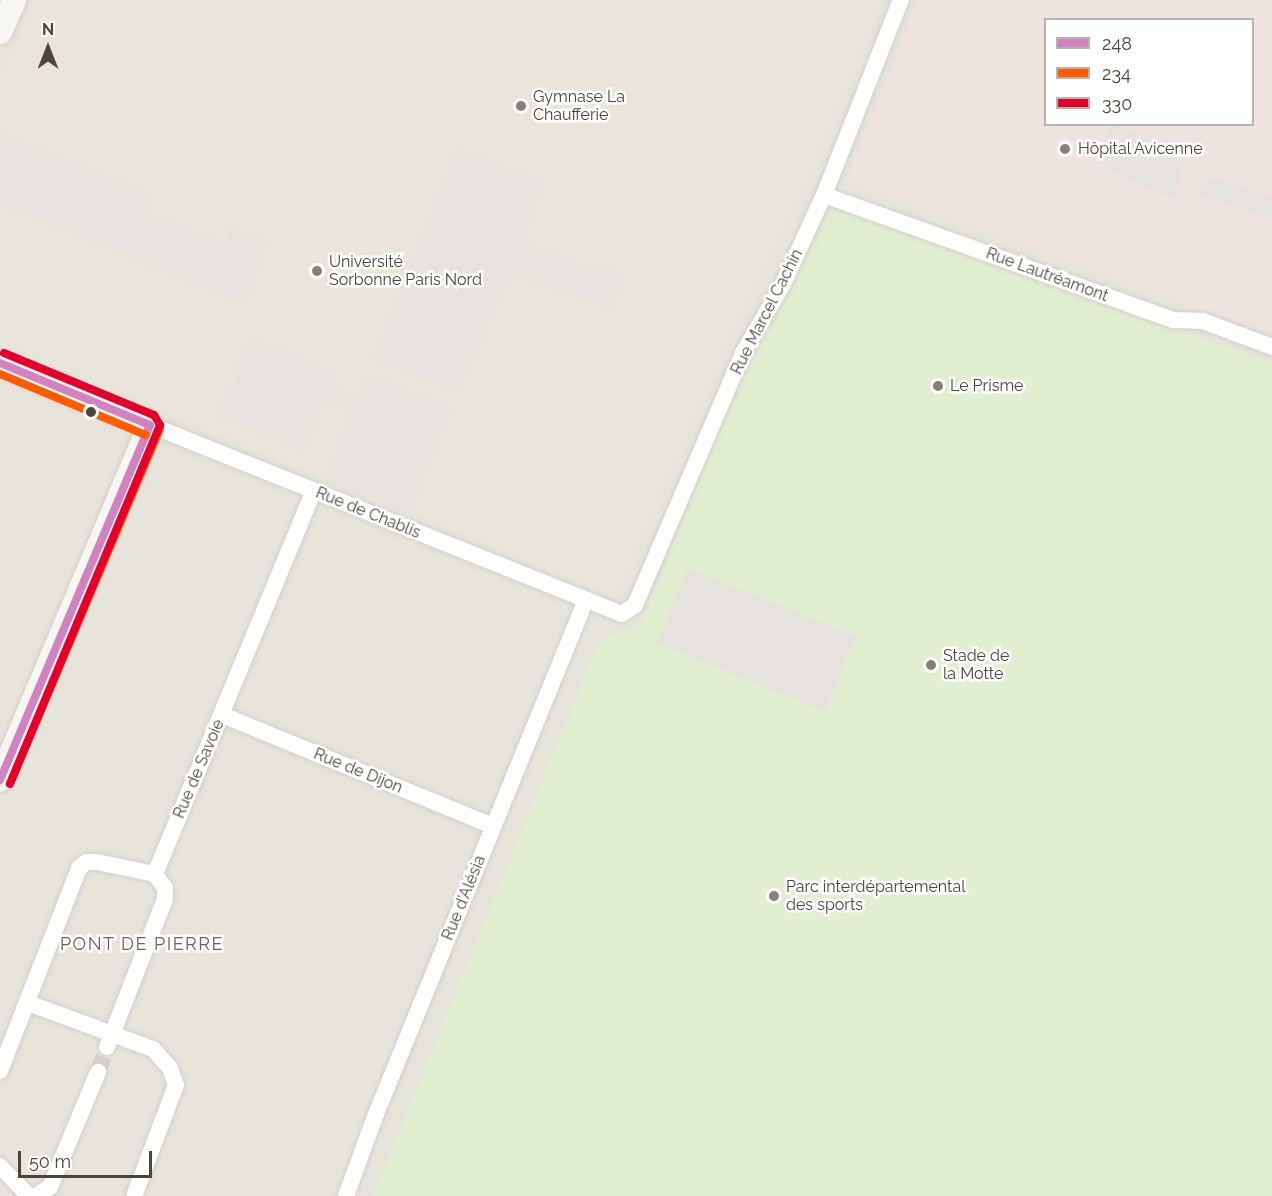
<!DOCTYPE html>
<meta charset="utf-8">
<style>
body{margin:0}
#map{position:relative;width:1272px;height:1196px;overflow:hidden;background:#f4f2ee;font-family:Raleway,sans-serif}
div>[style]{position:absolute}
.residential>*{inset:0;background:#e7e4dc}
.education>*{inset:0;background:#eae5da}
.medical>*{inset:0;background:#eee3df}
.green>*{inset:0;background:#e1eecf}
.parking>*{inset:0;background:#e6e3df;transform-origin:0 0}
.street-tunnel>*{height:16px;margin-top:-8px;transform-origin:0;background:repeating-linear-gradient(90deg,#d2cfca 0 16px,transparent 0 24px)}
.roads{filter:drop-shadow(0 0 2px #d2d0cb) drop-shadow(0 0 2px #d2d0cb)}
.street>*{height:16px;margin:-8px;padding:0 8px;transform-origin:8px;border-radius:8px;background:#fdfdfc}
.secondary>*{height:24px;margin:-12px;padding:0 12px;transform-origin:12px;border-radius:12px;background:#f7f6f1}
.bus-1>*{height:8px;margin:-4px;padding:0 4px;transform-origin:4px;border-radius:4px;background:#d282be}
.bus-2>*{height:8px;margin:-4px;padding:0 4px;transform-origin:4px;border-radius:4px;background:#ff5a00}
.bus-3>*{height:8px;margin:-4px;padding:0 4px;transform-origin:4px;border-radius:4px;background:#e4002b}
.dots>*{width:16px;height:16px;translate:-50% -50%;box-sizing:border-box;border:3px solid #fff;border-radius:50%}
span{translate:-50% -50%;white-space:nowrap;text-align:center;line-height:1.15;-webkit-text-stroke:5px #fff;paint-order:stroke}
.poi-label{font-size:16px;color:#4b4439}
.left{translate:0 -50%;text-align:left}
.street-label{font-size:16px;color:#4b4439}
.neighbourhood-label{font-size:18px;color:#6e6250;letter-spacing:1.5px}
.legend{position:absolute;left:1044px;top:18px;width:210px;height:108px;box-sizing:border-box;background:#fff;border:2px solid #b7b4b0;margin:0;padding:8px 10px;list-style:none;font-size:18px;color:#4b4439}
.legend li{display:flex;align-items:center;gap:12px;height:30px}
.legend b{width:30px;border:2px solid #b7b4b0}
.north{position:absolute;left:18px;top:18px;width:60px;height:60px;-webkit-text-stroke:4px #fff;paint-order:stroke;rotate:0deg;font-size:16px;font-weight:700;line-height:24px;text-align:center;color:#4b4439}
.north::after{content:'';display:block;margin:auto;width:21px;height:27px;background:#4b4439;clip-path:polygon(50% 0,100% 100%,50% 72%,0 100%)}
.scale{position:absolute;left:18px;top:1151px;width:134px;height:27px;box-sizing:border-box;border:3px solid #4b4439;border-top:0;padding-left:8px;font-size:18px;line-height:21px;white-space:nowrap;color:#4b4439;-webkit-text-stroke:4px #fff;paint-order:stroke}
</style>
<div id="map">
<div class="residential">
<div style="clip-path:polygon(evenodd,0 0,1272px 0,1272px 1196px,0 1196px,0 0,1046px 20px,1252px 20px,1252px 124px,1046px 124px,1046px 20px)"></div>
</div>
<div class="education">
<div style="clip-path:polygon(34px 0,882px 0,812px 171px,743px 309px,615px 598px,0 343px,0 81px)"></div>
</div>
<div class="medical">
<div style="clip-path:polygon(evenodd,918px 0,1272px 0,1272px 335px,853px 184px,848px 173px,918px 0,1046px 20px,1252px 20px,1252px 124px,1046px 124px,1046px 20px)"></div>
</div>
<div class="green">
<div style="clip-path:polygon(839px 209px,1272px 363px,1272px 1196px,373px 1196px,598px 643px,642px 622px,721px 424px,826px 213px)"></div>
</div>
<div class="parking">
<div style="clip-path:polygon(1114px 125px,1186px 157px,1173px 198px,1114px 173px,1093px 155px)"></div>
<div style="clip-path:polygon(0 133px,152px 194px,146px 212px,222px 242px,229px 226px,268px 242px,245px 305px,0 204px)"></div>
<div style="clip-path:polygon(458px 148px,545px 183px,522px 243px,599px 270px,602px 265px,625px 274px,613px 311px,510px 273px,459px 394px,372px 359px)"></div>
<div style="clip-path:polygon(1212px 177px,1272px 198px,1272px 219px,1197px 193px)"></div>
<div style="clip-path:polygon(250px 337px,336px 372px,330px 386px,358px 397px,367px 374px,452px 407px,410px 512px,325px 478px,351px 413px,324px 402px,304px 451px,218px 417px)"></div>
<div style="left:687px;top:568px;width:182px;height:81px;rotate:22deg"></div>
</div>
<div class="street-tunnel">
<div style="left:98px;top:1072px;width:27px;rotate:-70deg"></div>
</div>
<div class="roads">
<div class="street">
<div style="left:824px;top:195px;width:372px;rotate:19.7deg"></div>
<div style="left:1174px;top:320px;width:29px;rotate:2deg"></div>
<div style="left:1203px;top:321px;width:74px;rotate:20.6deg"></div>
<div style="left:150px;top:425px;width:508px;rotate:21.82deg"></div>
<div style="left:622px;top:614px;width:16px;rotate:-35deg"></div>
<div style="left:635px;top:605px;width:274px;rotate:-66.8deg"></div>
<div style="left:743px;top:353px;width:80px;rotate:-59.9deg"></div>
<div style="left:783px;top:284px;width:98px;rotate:-65.3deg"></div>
<div style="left:824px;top:195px;width:210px;rotate:-68.5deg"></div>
<div style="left:222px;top:715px;width:293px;rotate:22.3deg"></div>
<div style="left:155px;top:874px;width:415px;rotate:-67.5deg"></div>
<div style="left:28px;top:1003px;width:133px;rotate:20.2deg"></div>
<div style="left:153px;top:1049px;width:25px;rotate:48deg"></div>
<div style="left:170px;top:1068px;width:18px;rotate:71deg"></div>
<div style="left:176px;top:1085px;width:119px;rotate:110.7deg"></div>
<div style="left:107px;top:1047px;width:159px;rotate:-68.6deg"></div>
<div style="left:165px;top:899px;width:11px;rotate:-90deg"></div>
<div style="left:165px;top:888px;width:17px;rotate:-126deg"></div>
<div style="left:0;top:1071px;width:218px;rotate:-68.7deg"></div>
<div style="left:79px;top:868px;width:10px;rotate:-37deg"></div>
<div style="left:87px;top:862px;width:10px"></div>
<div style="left:97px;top:862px;width:59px;rotate:11.7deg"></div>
<div style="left:0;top:1166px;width:42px;rotate:46deg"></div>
<div style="left:36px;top:1196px;width:17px;rotate:-33deg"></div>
<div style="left:50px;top:1187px;width:125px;rotate:-67.3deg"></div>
<div style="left:346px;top:1196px;width:87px;rotate:-69.9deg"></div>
<div style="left:376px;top:1114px;width:555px;rotate:-67.78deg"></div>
</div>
<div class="secondary">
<div style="left:0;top:32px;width:35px;rotate:-66deg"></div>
<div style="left:0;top:363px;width:162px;rotate:22.5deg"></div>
<div style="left:150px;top:425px;width:385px;rotate:112.9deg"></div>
</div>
</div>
<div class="bus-1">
<div style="left:0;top:363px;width:162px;rotate:22.5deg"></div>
<div style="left:0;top:780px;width:385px;rotate:-67.1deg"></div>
</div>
<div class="bus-2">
<div style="left:0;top:374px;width:158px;rotate:22.7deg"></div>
<div style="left:10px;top:784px;width:385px;rotate:-67.1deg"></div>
</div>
<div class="bus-3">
<div style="left:4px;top:353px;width:162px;rotate:22.5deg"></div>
<div style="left:154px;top:415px;width:12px;rotate:59deg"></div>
<div style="left:160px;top:425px;width:389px;rotate:112.7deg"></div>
</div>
<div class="dots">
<div style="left:521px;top:106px;background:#868178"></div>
<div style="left:1065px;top:149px;background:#868178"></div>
<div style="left:317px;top:271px;background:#868178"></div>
<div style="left:938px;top:386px;background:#868178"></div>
<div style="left:91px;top:412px;background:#4b4439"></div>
<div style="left:931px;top:665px;background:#868178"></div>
<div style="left:774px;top:896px;background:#868178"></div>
</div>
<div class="poi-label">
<span class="left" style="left:533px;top:106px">Gymnase La<br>Chaufferie</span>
<span class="left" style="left:1078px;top:149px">Hôpital Avicenne</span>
<span class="left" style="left:329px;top:271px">Université<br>Sorbonne Paris Nord</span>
<span class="left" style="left:950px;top:386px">Le Prisme</span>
<span class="left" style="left:943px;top:665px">Stade de<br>la Motte</span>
<span class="left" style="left:786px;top:896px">Parc interdépartemental<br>des sports</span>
</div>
<div class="street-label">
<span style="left:1047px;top:275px;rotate:20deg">Rue Lautréamont</span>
<span style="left:767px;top:312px;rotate:-63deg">Rue Marcel Cachin</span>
<span style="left:368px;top:513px;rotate:22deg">Rue de Chablis</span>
<span style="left:199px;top:769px;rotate:-67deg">Rue de Savoie</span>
<span style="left:358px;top:771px;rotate:22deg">Rue de Dijon</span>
<span style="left:464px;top:898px;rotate:-68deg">Rue d'Alésia</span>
</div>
<div class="neighbourhood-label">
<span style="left:142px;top:944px">PONT DE PIERRE</span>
</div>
<ul class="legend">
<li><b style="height:8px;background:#d282be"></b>248</li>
<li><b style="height:8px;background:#ff5a00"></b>234</li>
<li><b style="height:8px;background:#e4002b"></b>330</li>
</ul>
<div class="north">N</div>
<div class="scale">50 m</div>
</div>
